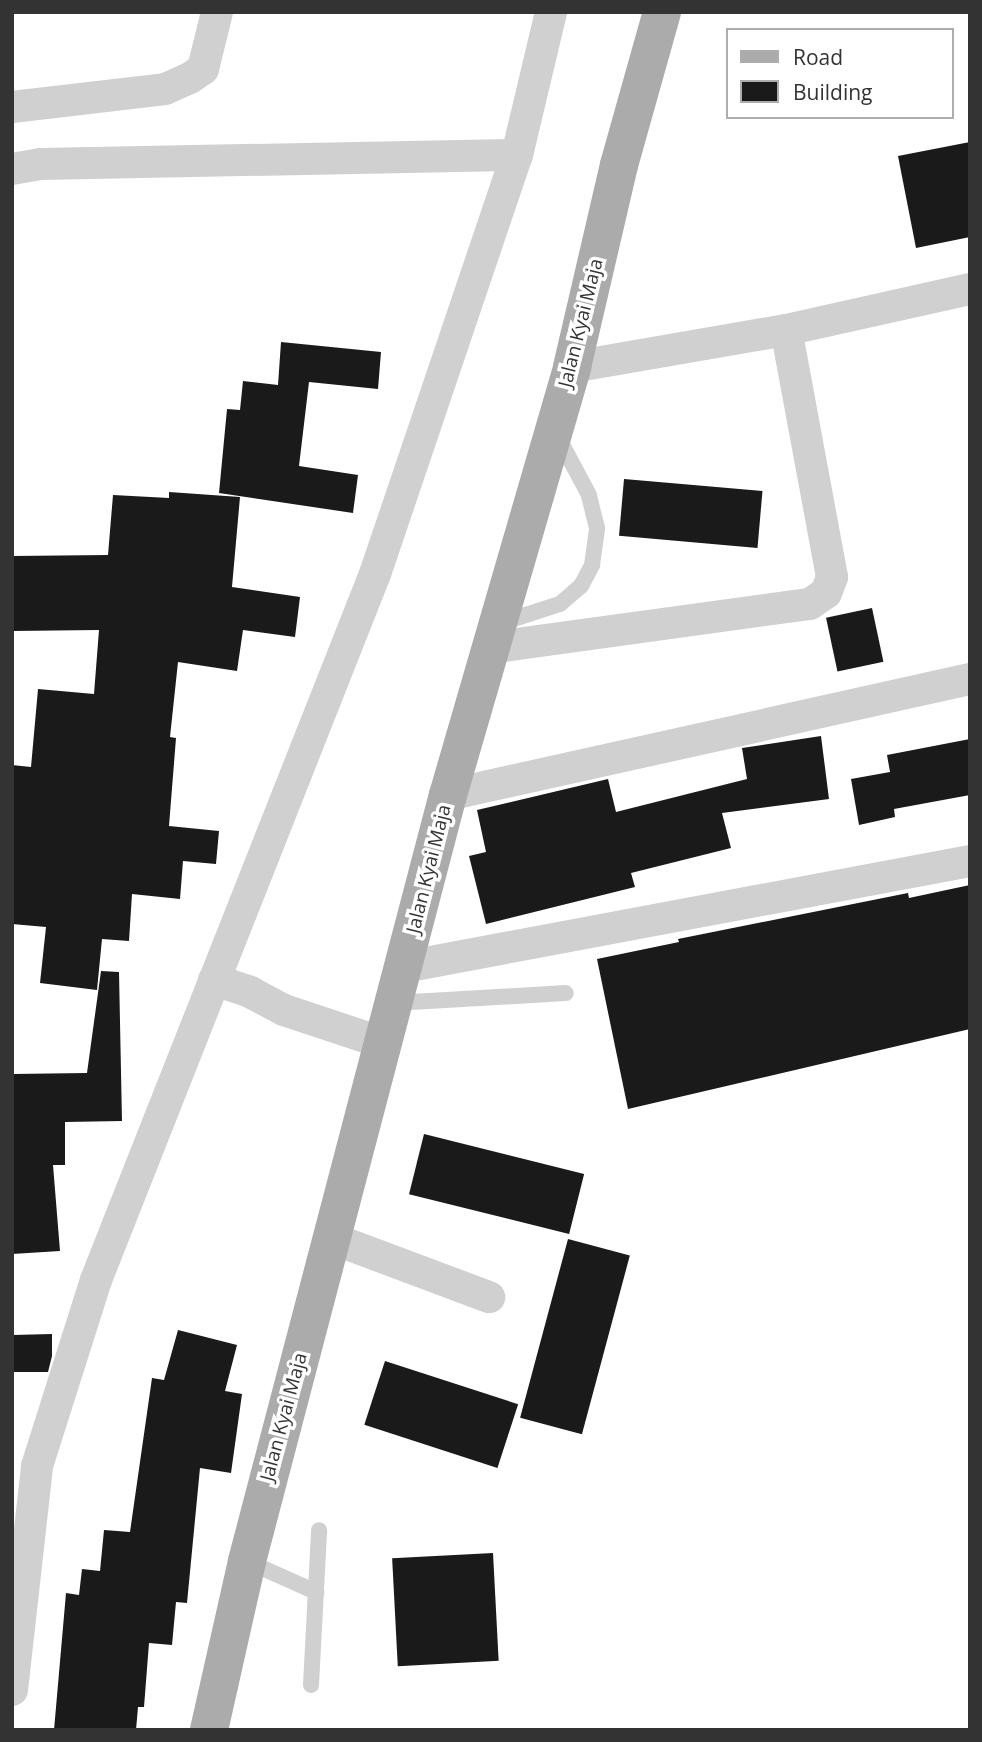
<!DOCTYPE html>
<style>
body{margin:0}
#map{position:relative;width:982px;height:1742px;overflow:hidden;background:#fff;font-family:"Open Sans",sans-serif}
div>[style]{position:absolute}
.building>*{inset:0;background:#1a1a1a;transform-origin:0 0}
.service>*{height:16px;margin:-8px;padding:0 8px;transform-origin:8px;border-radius:8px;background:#d0d0d0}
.minor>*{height:32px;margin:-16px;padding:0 16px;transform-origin:16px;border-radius:16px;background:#d0d0d0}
.primary>*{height:38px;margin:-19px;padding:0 19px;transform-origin:19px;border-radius:19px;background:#ababab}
span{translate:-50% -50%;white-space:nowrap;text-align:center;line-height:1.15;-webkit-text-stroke:7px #fff;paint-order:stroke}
.street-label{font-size:19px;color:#333}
.frame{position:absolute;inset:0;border:14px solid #333;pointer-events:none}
.legend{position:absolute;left:726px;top:28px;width:228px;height:91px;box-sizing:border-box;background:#fff;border:2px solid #adadad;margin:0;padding:9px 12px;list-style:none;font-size:21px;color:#333}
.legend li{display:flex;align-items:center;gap:14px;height:35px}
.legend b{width:35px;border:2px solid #adadad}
</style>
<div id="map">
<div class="building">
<div style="clip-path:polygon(970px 142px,970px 237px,916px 248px,898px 156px)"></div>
<div style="clip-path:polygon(281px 342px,381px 352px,378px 389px,309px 382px,299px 466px,358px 475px,353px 513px,219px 493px,227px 409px,240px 410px,243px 381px,278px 385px)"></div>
<div style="left:624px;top:479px;width:139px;height:57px;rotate:5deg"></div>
<div style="clip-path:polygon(169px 492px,240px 497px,232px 587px,300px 597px,295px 637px,243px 630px,237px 671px,178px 662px,170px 737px,176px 738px,169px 826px,219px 831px,216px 864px,183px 861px,180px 899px,132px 894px,129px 941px,102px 939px,97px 990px,40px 983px,46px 927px,12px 924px,12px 765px,31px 767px,38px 689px,94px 694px,99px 630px,12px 631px,12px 556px,108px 555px,113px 495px,169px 498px)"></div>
<div style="left:872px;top:608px;width:55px;height:47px;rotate:78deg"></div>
<div style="clip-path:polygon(821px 736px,829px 799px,722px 813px,731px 848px,631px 873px,635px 887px,486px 924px,469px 856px,486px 852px,477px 810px,608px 779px,616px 812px,747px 779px,742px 748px)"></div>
<div style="clip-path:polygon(970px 739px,970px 795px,894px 809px,895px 817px,859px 825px,851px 779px,890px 772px,887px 755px)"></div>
<div style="clip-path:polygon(970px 885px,970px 1029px,628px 1109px,597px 959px,679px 942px,678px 939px,908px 893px,909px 898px)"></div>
<div style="clip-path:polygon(101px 971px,119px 972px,122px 1121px,65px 1122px,65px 1165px,53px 1165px,60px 1251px,12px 1254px,12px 1074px,87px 1073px)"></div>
<div style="left:424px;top:1134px;width:165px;height:62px;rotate:14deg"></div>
<div style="left:568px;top:1239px;width:64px;height:185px;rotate:15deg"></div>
<div style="clip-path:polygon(178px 1330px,237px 1345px,225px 1391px,242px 1394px,231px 1473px,200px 1468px,187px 1603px,176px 1602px,172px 1645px,149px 1643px,144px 1707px,138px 1707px,136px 1730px,54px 1730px,66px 1593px,79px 1595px,82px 1569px,100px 1571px,104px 1530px,130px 1532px,152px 1378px,164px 1380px)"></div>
<div style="clip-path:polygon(52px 1334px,52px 1356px,48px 1372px,12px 1372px,12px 1335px)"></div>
<div style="left:385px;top:1361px;width:140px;height:67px;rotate:18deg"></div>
<div style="left:493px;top:1553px;width:108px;height:101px;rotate:87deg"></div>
</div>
<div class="service">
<div style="left:501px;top:623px;width:62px;rotate:-17.9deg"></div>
<div style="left:560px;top:604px;width:28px;rotate:-41deg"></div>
<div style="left:581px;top:586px;width:24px;rotate:-62deg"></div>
<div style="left:592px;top:565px;width:37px;rotate:-82deg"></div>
<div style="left:597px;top:528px;width:34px;rotate:-104deg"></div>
<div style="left:589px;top:495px;width:66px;rotate:-118.1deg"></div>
<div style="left:394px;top:1003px;width:172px;rotate:-3.3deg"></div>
<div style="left:247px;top:1561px;width:76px;rotate:24.2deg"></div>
<div style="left:311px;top:1685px;width:155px;rotate:-87deg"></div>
</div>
<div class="minor">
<div style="left:12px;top:107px;width:154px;rotate:-6.7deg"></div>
<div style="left:165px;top:89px;width:27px;rotate:-24deg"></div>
<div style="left:190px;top:78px;width:16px;rotate:-35deg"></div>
<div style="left:203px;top:69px;width:59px;rotate:-76.2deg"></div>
<div style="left:12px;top:169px;width:29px;rotate:-10deg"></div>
<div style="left:41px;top:164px;width:476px;rotate:-1.1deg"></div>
<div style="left:572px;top:367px;width:217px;rotate:-9.8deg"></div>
<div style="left:786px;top:330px;width:189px;rotate:-12.6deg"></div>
<div style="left:488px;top:648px;width:325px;rotate:-7.8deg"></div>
<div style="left:810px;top:604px;width:19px;rotate:-35deg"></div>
<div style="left:826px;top:593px;width:17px;rotate:-69deg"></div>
<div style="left:832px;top:577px;width:251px;rotate:-100.5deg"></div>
<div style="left:448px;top:795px;width:535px;rotate:-12.53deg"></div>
<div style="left:404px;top:967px;width:576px;rotate:-10.61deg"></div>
<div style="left:214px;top:980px;width:38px;rotate:18deg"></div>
<div style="left:250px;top:992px;width:38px;rotate:28deg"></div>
<div style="left:284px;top:1010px;width:104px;rotate:18.4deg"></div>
<div style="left:331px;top:1238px;width:169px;rotate:20.5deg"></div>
<div style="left:12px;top:1690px;width:225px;rotate:-83.6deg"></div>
<div style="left:37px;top:1466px;width:195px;rotate:-72.4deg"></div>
<div style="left:96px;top:1280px;width:759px;rotate:-68.44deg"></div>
<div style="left:375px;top:574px;width:442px;rotate:-71.3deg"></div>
<div style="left:517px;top:155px;width:147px;rotate:-76.6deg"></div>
</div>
<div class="primary">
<div style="left:209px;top:1730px;width:173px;rotate:-77.3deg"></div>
<div style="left:247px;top:1561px;width:792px;rotate:-75.3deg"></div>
<div style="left:448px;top:795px;width:446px;rotate:-73.8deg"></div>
<div style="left:572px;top:367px;width:207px;rotate:-76.9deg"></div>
<div style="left:619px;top:165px;width:159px;rotate:-74.3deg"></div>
</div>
<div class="street-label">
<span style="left:581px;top:323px;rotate:-76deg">Jalan Kyai Maja</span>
<span style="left:429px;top:869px;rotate:-76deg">Jalan Kyai Maja</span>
<span style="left:284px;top:1417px;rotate:-75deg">Jalan Kyai Maja</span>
</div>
<div class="frame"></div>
<ul class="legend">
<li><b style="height:9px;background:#ababab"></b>Road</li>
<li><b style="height:19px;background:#1a1a1a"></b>Building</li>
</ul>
</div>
